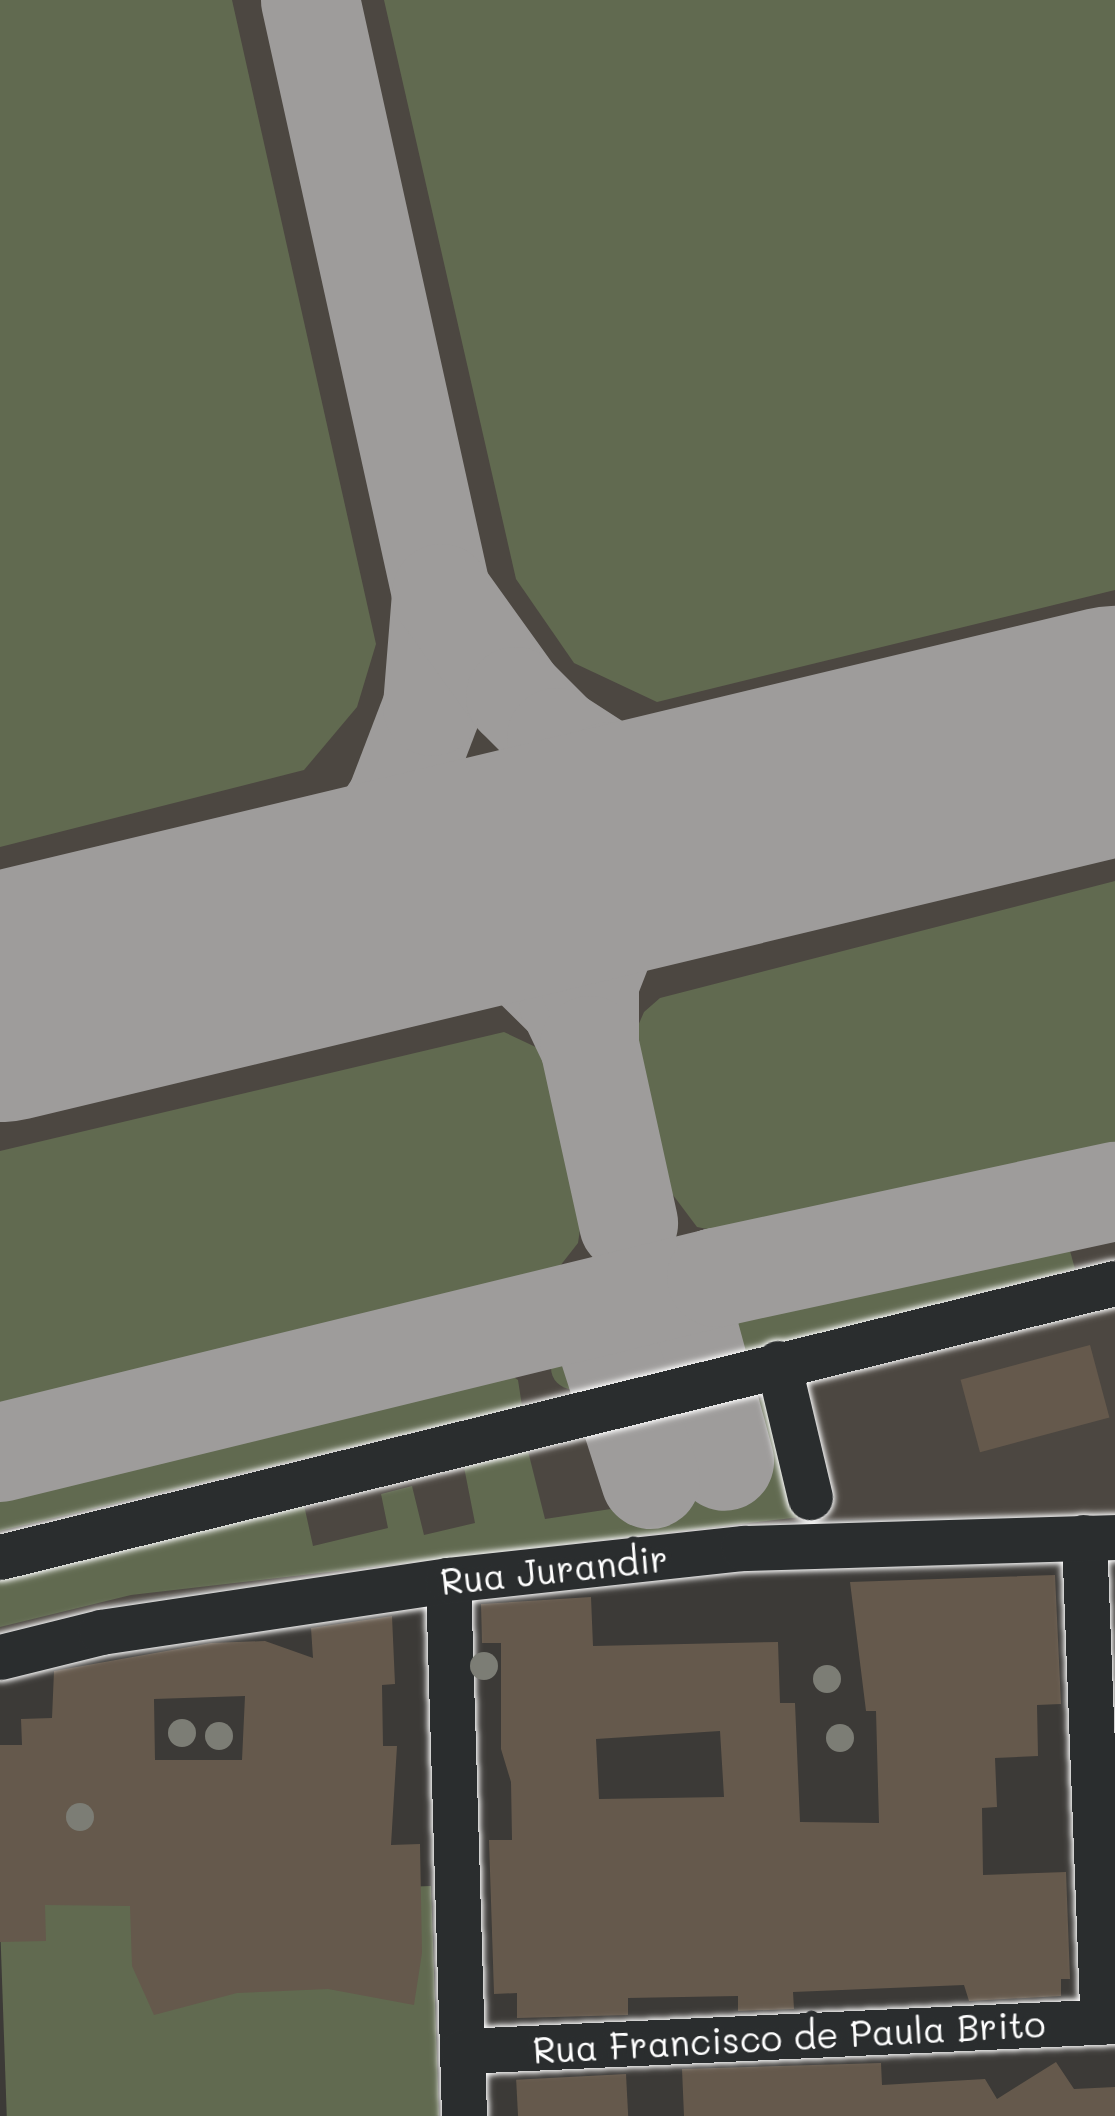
<!DOCTYPE html>
<style>
body{margin:0}
#map{position:relative;width:1115px;height:2116px;overflow:hidden;background:#3c3a37;font-family:Mali,sans-serif}
div>[style]{position:absolute}
.built>*{inset:0;background:#4c4741}
.green>*{inset:0;background:#616a50;transform-origin:0 0}
.round{border-radius:50%}
.taxiway>*{height:99px;margin:-49.5px;padding:0 49.5px;transform-origin:49.5px;border-radius:49.5px;background:#9e9c9b}
.runway>*{height:249px;margin:-124.5px;padding:0 124.5px;transform-origin:124.5px;border-radius:124.5px;background:#9e9c9b}
.building>*{inset:0;background:#65594c;transform-origin:0 0}
.roads{filter:drop-shadow(0 0 3px #fff) drop-shadow(0 0 3px #fff)}
.minor>*{height:45px;margin:-22.5px;padding:0 22.5px;transform-origin:22.5px;border-radius:22.5px;background:#2a2d2e}
.trees>*{width:28px;height:28px;margin:-14px;border-radius:50%;background:#7c7d75}
span{translate:-50% -50%;white-space:nowrap;text-align:center;line-height:1.15;-webkit-text-stroke:12px #2a2d2e;paint-order:stroke}
.street-label{font-size:36px;color:#fff}
</style>
<div id="map">
<div class="built">
<div style="clip-path:polygon(0 0,1115px 0,1115px 1515px,803px 1520px,134px 1600px,0 1633px)"></div>
</div>
<div class="green">
<div style="clip-path:polygon(0 0,232px 0,376px 644px,357px 707px,304px 770px,0 847px)"></div>
<div style="clip-path:polygon(384px 0,1115px 0,1115px 590px,657px 702px,574px 663px,516px 579px)"></div>
<div style="clip-path:polygon(1115px 881px,1115px 1148px,737px 1235px,697px 1227px,664px 1183px,655px 1185px,627px 1051px,644px 1012px,660px 998px)"></div>
<div style="clip-path:polygon(504px 1032px,542px 1050px,558px 1071px,587px 1181px,578px 1243px,549px 1280px,0 1414px,0 1151px)"></div>
<div style="clip-path:polygon(1045px 1230px,1067px 1240px,1075px 1269px,727px 1357px,710px 1339px,720px 1310px)"></div>
<div class="round" style="left:630px;top:1328px;width:46px;height:46px"></div>
<div class="round" style="left:551px;top:1347px;width:42px;height:42px"></div>
<div style="clip-path:polygon(493px 1363px,518px 1380px,522px 1406px,0 1531px,0 1480px)"></div>
<div style="clip-path:polygon(770px 1397px,801px 1517px,131px 1595px,0 1627px,0 1577px,304px 1505px,313px 1546px,388px 1528px,381px 1494px,412px 1486px,424px 1535px,475px 1523px,464px 1467px,528px 1451px,545px 1519px,762px 1486px,744px 1404px)"></div>
<div style="left:431px;top:1886px;width:230px;height:432px;rotate:88deg"></div>
</div>
<div class="taxiway">
<div style="left:310px;top:0;width:607px;rotate:77.54deg"></div>
<div style="left:386px;top:905px;width:101px;rotate:13.2deg"></div>
<div style="left:484px;top:928px;width:37px;rotate:34deg"></div>
<div style="left:515px;top:949px;width:74px;rotate:44.5deg"></div>
<div style="left:568px;top:1001px;width:49px;rotate:64.5deg"></div>
<div style="left:589px;top:1045px;width:63px;rotate:-90deg"></div>
<div style="left:589px;top:982px;width:69px;rotate:-68.7deg"></div>
<div style="left:614px;top:918px;width:70px;rotate:-47.9deg"></div>
<div style="left:661px;top:866px;width:67px;rotate:-36.5deg"></div>
<div style="left:167px;top:957px;width:159px;rotate:-22.5deg"></div>
<div style="left:314px;top:896px;width:76px;rotate:-44.5deg"></div>
<div style="left:368px;top:843px;width:48px;rotate:-56deg"></div>
<div style="left:395px;top:803px;width:104px;rotate:-69.1deg"></div>
<div style="left:432px;top:706px;width:113px;rotate:-85.4deg"></div>
<div style="left:441px;top:593px;width:127px;rotate:54.3deg"></div>
<div style="left:515px;top:696px;width:58px;rotate:45deg"></div>
<div style="left:556px;top:737px;width:63px;rotate:32.7deg"></div>
<div style="left:609px;top:771px;width:80px;rotate:16.6deg"></div>
<div style="left:686px;top:794px;width:138px;rotate:2.5deg"></div>
<div style="left:589px;top:1045px;width:182px;rotate:77.6deg"></div>
<div style="left:716px;top:1277px;width:28px;rotate:141deg"></div>
<div style="left:694px;top:1295px;width:24px;rotate:112deg"></div>
<div style="left:685px;top:1317px;width:149px;rotate:74.8deg"></div>
<div style="left:625px;top:1299px;width:47px;rotate:113.8deg"></div>
<div style="left:606px;top:1342px;width:144px;rotate:72.2deg"></div>
<div style="left:0;top:1452px;width:737px;rotate:-13.73deg"></div>
<div style="left:716px;top:1277px;width:408px;rotate:-12.2deg"></div>
</div>
<div class="runway">
<div style="left:0;top:997px;width:1147px;rotate:-13.47deg"></div>
</div>
<div class="building">
<div style="left:1090px;top:1345px;width:75px;height:134px;rotate:75deg"></div>
<div style="clip-path:polygon(evenodd,1055px 1575px,1061px 1704px,1037px 1705px,1038px 1756px,995px 1758px,997px 1807px,982px 1808px,983px 1875px,1066px 1872px,1070px 1979px,1061px 1979px,1061px 1996px,969px 2001px,964px 1985px,793px 1992px,794px 2009px,738px 2011px,738px 1996px,628px 1998px,628px 2015px,517px 2018px,517px 1993px,494px 1994px,489px 1840px,512px 1840px,511px 1782px,501px 1749px,501px 1643px,482px 1643px,481px 1604px,591px 1597px,593px 1646px,778px 1642px,780px 1703px,795px 1703px,800px 1822px,879px 1823px,876px 1711px,866px 1711px,850px 1582px,1055px 1575px,720px 1731px,724px 1797px,599px 1799px,596px 1739px,720px 1731px)"></div>
<div style="clip-path:polygon(evenodd,392px 1616px,395px 1684px,382px 1685px,383px 1746px,397px 1746px,391px 1845px,420px 1844px,422px 1953px,414px 2005px,328px 1989px,237px 1993px,154px 2015px,132px 1966px,130px 1906px,45px 1905px,46px 1941px,0 1942px,0 1745px,22px 1745px,21px 1719px,52px 1718px,54px 1671px,211px 1643px,265px 1641px,313px 1658px,311px 1628px,392px 1616px,245px 1696px,242px 1760px,155px 1760px,154px 1699px,245px 1696px)"></div>
<div style="clip-path:polygon(1056px 2062px,1074px 2089px,1115px 2087px,1115px 2116px,684px 2116px,682px 2069px,881px 2063px,882px 2085px,985px 2079px,997px 2099px)"></div>
<div style="left:626px;top:2074px;width:42px;height:110px;rotate:87deg"></div>
</div>
<div class="roads">
<div class="minor">
<div style="left:778px;top:1363px;width:138px;rotate:76.6deg"></div>
<div style="left:1084px;top:1537px;width:485px;rotate:87.8deg"></div>
<div style="left:0;top:1557px;width:1148px;rotate:-13.81deg"></div>
<div style="left:448px;top:1580px;width:536px;rotate:88.29deg"></div>
<div style="left:0;top:1657px;width:104px;rotate:-13.9deg"></div>
<div style="left:101px;top:1632px;width:351px;rotate:-8.5deg"></div>
<div style="left:448px;top:1580px;width:298px;rotate:-6.2deg"></div>
<div style="left:744px;top:1548px;width:371px;rotate:-1.7deg"></div>
<div style="left:463px;top:2051px;width:653px;rotate:-2.63deg"></div>
</div>
</div>
<div class="trees">
<div style="left:484px;top:1666px"></div>
<div style="left:827px;top:1679px"></div>
<div style="left:182px;top:1733px"></div>
<div style="left:219px;top:1736px"></div>
<div style="left:840px;top:1738px"></div>
<div style="left:80px;top:1817px"></div>
</div>
<div class="street-label">
<span style="left:554px;top:1569px;rotate:-6deg">Rua Jurandir</span>
<span style="left:789px;top:2036px;rotate:-3deg">Rua Francisco de Paula Brito</span>
</div>
</div>
